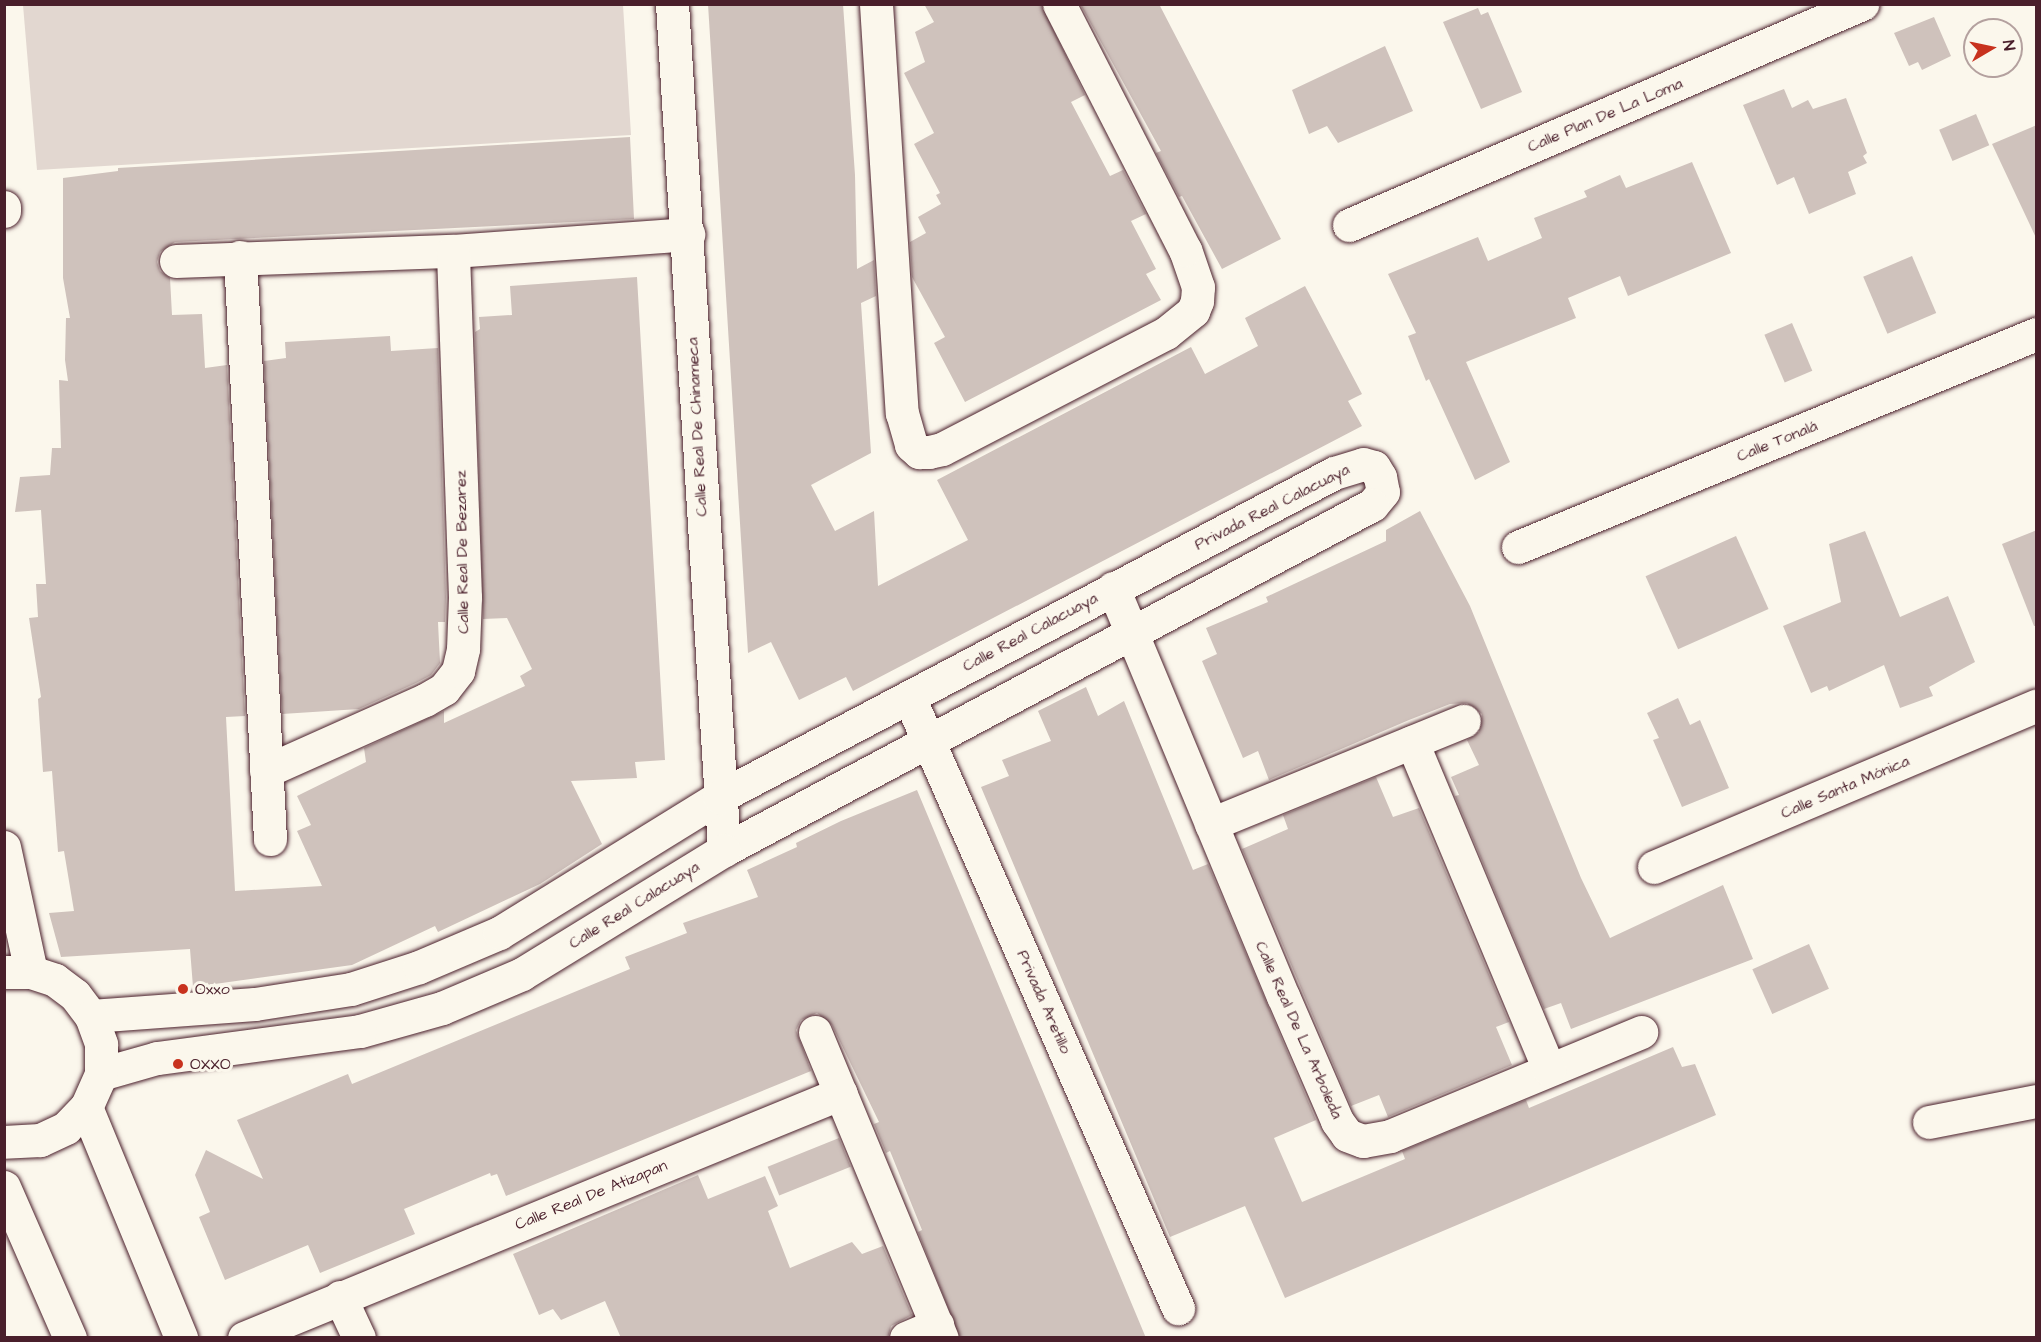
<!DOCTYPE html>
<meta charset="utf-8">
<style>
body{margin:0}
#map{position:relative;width:2041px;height:1342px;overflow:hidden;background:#fbf7ec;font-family:"Architects Daughter",sans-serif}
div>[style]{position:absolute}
.green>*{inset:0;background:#e2d7d0}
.building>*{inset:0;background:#cfc2bc;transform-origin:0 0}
.roads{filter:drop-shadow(0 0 2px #4a1f2b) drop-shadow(0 0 2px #4a1f2b)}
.minor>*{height:33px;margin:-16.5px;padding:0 16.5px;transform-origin:16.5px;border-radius:16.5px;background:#fbf7ec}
.tertiary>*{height:33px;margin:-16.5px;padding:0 16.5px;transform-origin:16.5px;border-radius:16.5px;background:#fbf7ec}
.secondary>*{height:33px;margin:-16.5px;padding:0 16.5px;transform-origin:16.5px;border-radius:16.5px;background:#fbf7ec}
.dots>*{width:16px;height:16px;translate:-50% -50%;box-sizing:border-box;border:3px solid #fbf7ec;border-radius:50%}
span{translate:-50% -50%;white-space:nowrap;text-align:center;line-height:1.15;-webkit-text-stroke:6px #fbf7ec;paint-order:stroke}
.street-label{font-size:16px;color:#4a1f2b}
.poi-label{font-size:16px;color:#4a1f2b}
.left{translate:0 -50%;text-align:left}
.frame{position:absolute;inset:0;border:6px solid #4a1f2b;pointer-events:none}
.north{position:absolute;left:1963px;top:18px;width:60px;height:60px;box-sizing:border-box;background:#fbf7ec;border:2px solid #b4a19f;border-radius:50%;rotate:81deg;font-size:16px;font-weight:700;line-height:24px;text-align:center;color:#4a1f2b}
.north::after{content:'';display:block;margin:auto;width:21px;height:27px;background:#c8321e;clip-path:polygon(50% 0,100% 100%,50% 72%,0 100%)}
</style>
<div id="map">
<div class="green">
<div style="clip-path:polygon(23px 5px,623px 5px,631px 135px,37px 170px)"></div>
</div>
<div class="building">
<div style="clip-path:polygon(708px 4px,843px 4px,855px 175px,857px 269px,874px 260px,876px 296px,861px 303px,871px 453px,811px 485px,835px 531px,874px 511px,878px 586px,968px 540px,937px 480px,1191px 347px,1205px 374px,1258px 346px,1245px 318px,1305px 286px,1362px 394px,1348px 401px,1362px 426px,853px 691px,846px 677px,799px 700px,771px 642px,748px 653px)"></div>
<div style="clip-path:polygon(924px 4px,1041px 4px,1085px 95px,1071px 102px,1110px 176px,1123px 170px,1146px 214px,1131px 221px,1156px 269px,1146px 274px,1161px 300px,965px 402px,934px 343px,945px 337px,912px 277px,910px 242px,926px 233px,918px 217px,941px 204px,936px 195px,940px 193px,914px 144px,934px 133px,904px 73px,925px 62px,915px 32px,934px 22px)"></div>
<div style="clip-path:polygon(1080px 4px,1159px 4px,1281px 239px,1222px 269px,1182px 196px,1179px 197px,1156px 153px,1161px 151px)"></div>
<div style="clip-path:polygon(1478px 8px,1481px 15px,1488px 12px,1522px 92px,1481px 109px,1443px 22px)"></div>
<div style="clip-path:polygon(1934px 17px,1951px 56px,1922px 70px,1918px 62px,1909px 66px,1894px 33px)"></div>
<div style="clip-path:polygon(1385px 46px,1413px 111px,1338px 143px,1327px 126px,1309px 134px,1292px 90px)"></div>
<div style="clip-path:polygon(1784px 89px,1792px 108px,1808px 100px,1813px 109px,1846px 98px,1867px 153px,1863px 156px,1867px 163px,1848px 172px,1856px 194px,1809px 214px,1794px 177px,1777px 185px,1743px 105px)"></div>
<div style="left:1976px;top:114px;width:34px;height:40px;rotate:67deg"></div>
<div style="clip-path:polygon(2037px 125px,2037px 240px,1992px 144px)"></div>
<div style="clip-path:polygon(630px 137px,634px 219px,175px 242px,160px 252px,157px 262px,160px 271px,170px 278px,172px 315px,202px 314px,205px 368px,227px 365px,245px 716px,226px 717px,235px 891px,322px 886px,297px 831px,311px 825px,297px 796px,366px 762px,364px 748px,444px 711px,444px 723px,525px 686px,520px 676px,532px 669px,507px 618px,483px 619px,475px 332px,480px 329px,479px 317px,512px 315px,510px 286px,637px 277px,665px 760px,635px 762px,637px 778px,571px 781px,602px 844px,540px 884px,438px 932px,435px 926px,352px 965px,193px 987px,190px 949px,61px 957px,49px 913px,74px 911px,64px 851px,58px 852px,52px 771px,43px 772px,38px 699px,41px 697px,29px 618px,38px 617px,36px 584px,46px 584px,41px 510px,15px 512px,20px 477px,50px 475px,52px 448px,61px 448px,59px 380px,68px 381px,65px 360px,66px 318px,70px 318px,63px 278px,63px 178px,118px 171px,118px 168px)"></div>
<div style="clip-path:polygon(1692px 162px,1731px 253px,1628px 296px,1620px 276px,1568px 298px,1576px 318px,1466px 362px,1510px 462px,1475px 480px,1429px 379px,1426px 381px,1408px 336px,1416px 333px,1388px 274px,1478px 237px,1488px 261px,1542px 238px,1534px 218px,1587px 197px,1584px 191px,1620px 175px,1626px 188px)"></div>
<div style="left:1912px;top:256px;width:62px;height:53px;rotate:67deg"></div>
<div style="left:1792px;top:323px;width:52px;height:30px;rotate:67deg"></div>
<div style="clip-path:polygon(390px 336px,391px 351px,438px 348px,446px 597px,445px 622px,438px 622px,440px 663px,431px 675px,416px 683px,359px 709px,282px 714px,264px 361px,286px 358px,285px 342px)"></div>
<div style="clip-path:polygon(1420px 511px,1470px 606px,1581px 878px,1610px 938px,1723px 885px,1753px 959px,1571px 1029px,1561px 1003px,1544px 1009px,1455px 796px,1459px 795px,1451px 777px,1479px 765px,1467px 740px,1479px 732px,1482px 714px,1467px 703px,1450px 704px,1409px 720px,1269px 780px,1258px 751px,1243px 758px,1202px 661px,1217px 654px,1206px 628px,1268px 602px,1266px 597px,1386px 541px,1386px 530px)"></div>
<div style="clip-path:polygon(2037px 530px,2037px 626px,2034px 626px,2002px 544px)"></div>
<div style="clip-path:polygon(1865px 531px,1900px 617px,1948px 596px,1975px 662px,1929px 687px,1933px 696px,1900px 708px,1884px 665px,1829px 691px,1827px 686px,1811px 693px,1783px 626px,1841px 602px,1829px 544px)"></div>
<div style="left:1736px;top:536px;width:80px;height:99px;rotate:66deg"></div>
<div style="clip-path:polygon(1086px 687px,1098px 716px,1124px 701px,1193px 870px,1208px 864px,1316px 1120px,1274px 1138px,1302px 1202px,1405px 1159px,1402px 1151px,1526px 1100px,1529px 1108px,1673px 1047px,1682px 1067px,1695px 1064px,1716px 1115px,1285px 1298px,1245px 1206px,1170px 1237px,981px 787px,1009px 776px,1002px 760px,1051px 741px,1038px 711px)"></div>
<div style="clip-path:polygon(1678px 698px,1690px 725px,1700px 720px,1729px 788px,1682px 807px,1653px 740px,1659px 738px,1647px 713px)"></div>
<div style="clip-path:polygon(1376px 777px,1393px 817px,1419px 808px,1509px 1022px,1496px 1027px,1512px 1065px,1388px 1117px,1379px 1095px,1351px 1106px,1242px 849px,1288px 829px,1283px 815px)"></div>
<div style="clip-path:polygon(917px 790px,1146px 1338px,960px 1338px,918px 1232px,922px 1230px,890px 1151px,886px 1153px,874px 1124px,879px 1122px,832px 1025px,817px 1013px,801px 1020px,796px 1030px,811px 1071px,506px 1196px,497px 1174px,491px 1176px,490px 1173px,404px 1209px,415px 1234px,320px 1273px,308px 1245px,225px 1280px,199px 1217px,210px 1212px,195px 1175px,206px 1150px,263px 1179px,237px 1120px,348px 1074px,352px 1084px,630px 969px,625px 957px,687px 933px,683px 923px,758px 897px,747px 870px,797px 847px,796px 843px,841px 821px)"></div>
<div style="left:1809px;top:944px;width:49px;height:62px;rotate:66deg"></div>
<div style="left:839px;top:1138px;width:31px;height:77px;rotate:68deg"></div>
<div style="clip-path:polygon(698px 1175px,708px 1199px,765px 1176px,778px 1206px,768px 1211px,790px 1268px,852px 1242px,862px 1254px,883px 1246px,912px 1315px,891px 1326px,888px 1338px,621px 1338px,605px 1301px,561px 1320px,553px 1309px,539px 1315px,513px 1254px)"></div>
</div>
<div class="roads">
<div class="minor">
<div style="left:672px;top:4px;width:848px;rotate:86.48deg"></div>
<div style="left:876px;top:4px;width:410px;rotate:86.4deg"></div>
<div style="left:902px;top:413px;width:33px;rotate:74deg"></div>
<div style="left:911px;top:445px;width:11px;rotate:41deg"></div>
<div style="left:919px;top:452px;width:10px"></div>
<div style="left:929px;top:452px;width:13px;rotate:-13deg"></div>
<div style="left:942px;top:449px;width:252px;rotate:-27.4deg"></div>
<div style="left:1166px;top:333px;width:35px;rotate:-39deg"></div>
<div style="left:1193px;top:311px;width:11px;rotate:-68deg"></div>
<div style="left:1197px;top:301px;width:14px;rotate:-86deg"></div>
<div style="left:1198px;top:287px;width:39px;rotate:-109deg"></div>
<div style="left:1185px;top:250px;width:276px;rotate:-117.1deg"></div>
<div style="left:1349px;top:225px;width:559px;rotate:-23.31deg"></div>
<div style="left:240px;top:257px;width:583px;rotate:87.05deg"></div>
<div style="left:176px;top:261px;width:277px;rotate:-2.1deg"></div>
<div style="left:453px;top:251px;width:236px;rotate:-4.1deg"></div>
<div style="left:1518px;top:547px;width:560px;rotate:-22.35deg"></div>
<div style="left:1113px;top:588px;width:442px;rotate:67.4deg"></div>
<div style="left:1283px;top:996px;width:136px;rotate:66.6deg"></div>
<div style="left:1337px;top:1121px;width:17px;rotate:54deg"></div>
<div style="left:1347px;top:1135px;width:17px;rotate:21deg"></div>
<div style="left:1363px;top:1141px;width:27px;rotate:-10deg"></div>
<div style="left:1390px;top:1136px;width:272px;rotate:-22.5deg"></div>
<div style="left:909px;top:697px;width:668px;rotate:66.24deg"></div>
<div style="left:1412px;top:742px;width:355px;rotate:67.3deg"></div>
<div style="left:266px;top:771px;width:174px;rotate:-24.1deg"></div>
<div style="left:425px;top:700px;width:22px;rotate:-30deg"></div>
<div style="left:444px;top:689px;width:23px;rotate:-52deg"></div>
<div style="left:458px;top:671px;width:23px;rotate:-77deg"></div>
<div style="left:463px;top:649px;width:52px;rotate:-87.8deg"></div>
<div style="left:465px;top:597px;width:346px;rotate:-92deg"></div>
<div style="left:1211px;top:824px;width:273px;rotate:-22.2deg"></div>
<div style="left:1654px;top:867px;width:415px;rotate:-22.9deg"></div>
<div style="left:815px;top:1032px;width:331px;rotate:67.5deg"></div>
<div style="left:1929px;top:1122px;width:109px;rotate:-11.1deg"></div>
<div style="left:340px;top:1297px;width:45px;rotate:65.1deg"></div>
<div style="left:244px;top:1338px;width:645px;rotate:-22.31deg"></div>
<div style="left:906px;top:1338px;width:34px;rotate:-23deg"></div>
</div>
<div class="tertiary">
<div style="left:91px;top:1016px;width:164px;rotate:-4.2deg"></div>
<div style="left:255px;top:1004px;width:97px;rotate:-8.9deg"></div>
<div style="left:351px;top:989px;width:71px;rotate:-17.9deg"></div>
<div style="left:419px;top:967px;width:87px;rotate:-23deg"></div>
<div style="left:499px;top:933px;width:259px;rotate:-31.7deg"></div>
<div style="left:719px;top:797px;width:695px;rotate:-27.78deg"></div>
<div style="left:1334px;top:473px;width:30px;rotate:-17deg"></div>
<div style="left:1363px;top:464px;width:11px;rotate:15deg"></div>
<div style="left:1374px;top:467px;width:12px;rotate:59deg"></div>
<div style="left:1380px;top:477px;width:15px;rotate:79deg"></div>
<div style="left:1383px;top:492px;width:17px;rotate:130deg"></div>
<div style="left:1372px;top:505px;width:734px;rotate:151.97deg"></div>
<div style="left:724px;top:850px;width:237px;rotate:148.5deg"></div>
<div style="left:522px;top:974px;width:87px;rotate:157deg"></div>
<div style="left:442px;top:1008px;width:85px;rotate:164.3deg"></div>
<div style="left:360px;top:1031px;width:205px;rotate:172.4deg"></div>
<div style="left:157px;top:1058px;width:58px;rotate:164.1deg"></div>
</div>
<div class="secondary">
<div style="left:4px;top:207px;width:4px;rotate:90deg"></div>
<div style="left:4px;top:847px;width:128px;rotate:77.8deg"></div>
<div style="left:4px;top:972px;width:27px"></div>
<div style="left:31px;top:972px;width:25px;rotate:18deg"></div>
<div style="left:55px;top:980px;width:25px;rotate:37deg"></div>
<div style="left:75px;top:995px;width:26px;rotate:53deg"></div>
<div style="left:91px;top:1016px;width:30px;rotate:70deg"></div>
<div style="left:101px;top:1044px;width:30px;rotate:90deg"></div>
<div style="left:101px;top:1074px;width:36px;rotate:114deg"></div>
<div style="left:86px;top:1107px;width:29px;rotate:134deg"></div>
<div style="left:66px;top:1128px;width:29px;rotate:155deg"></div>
<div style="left:40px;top:1140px;width:36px;rotate:177deg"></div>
<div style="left:86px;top:1107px;width:250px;rotate:67.6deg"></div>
<div style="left:4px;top:1187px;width:165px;rotate:66.4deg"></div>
</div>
</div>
<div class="dots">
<div style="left:183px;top:989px;background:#c8321e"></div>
<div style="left:178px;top:1064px;background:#c8321e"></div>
</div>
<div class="street-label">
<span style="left:1605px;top:115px;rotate:-23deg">Calle Plan De La Loma</span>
<span style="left:697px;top:427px;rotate:-93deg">Calle Real De Chinameca</span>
<span style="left:1777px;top:441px;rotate:-22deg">Calle Tonalá</span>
<span style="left:1272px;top:507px;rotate:-27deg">Privada Real Calacuaya</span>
<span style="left:462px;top:552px;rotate:-91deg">Calle Real De Bezarez</span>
<span style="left:1030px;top:632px;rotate:-28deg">Calle Real Calacuaya</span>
<span style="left:1845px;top:787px;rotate:-23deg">Calle Santa Mónica</span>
<span style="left:634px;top:905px;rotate:-32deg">Calle Real Calacuaya</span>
<span style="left:1044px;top:1002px;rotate:66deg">Privada Aretillo</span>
<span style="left:1299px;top:1030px;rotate:66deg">Calle Real De La Arboleda</span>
<span style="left:591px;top:1195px;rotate:-22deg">Calle Real De Atizapan</span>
</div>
<div class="poi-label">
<span class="left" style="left:195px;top:989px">Oxxo</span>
<span class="left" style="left:190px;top:1064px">OXXO</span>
</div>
<div class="frame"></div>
<div class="north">N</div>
</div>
